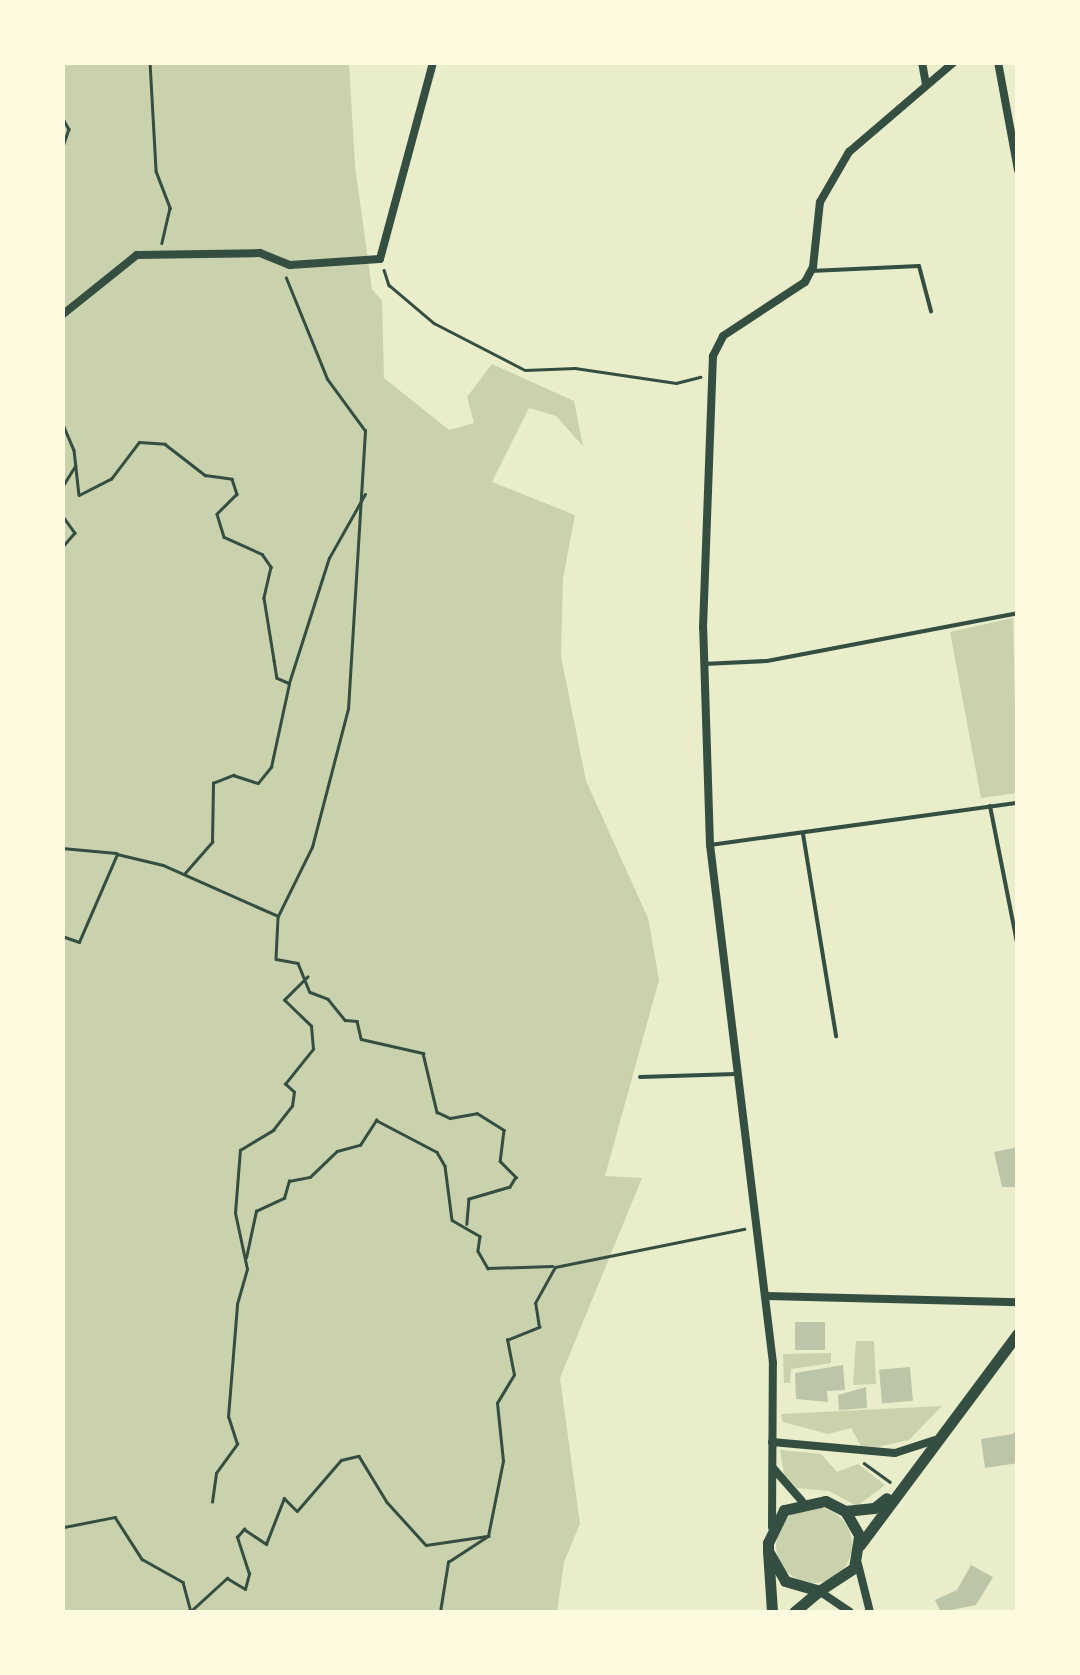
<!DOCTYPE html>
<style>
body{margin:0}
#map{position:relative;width:1080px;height:1675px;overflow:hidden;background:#e9edc9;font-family:"Sofia Sans Condensed",sans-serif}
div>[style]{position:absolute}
.green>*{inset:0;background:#cad2ad}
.round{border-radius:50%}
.building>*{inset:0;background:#bcc5a7;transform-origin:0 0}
.path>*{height:2.5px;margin:-1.25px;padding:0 1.25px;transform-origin:1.25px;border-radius:1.25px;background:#344e41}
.service>*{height:4px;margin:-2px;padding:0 2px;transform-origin:2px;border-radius:2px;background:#344e41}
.minor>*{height:8px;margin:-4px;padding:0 4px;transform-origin:4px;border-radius:4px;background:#344e41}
.secondary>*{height:11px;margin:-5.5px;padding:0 5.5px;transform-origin:5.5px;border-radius:5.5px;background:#344e41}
span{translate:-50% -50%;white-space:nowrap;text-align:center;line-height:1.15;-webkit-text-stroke:10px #fefae0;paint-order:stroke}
.frame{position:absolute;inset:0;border:65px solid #fefae0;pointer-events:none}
</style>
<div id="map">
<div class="green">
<div style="clip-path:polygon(62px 63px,349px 63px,355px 166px,372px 289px,382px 301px,384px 378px,449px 430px,474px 423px,467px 397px,492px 364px,574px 401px,583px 446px,556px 416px,529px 408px,492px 482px,575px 515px,563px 578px,561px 656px,586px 781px,648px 918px,659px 980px,605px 1176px,642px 1178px,560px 1378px,580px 1524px,564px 1562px,557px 1612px,63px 1612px)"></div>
<div style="clip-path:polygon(1013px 618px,1017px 793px,981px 798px,950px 632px)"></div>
<div style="clip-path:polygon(856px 1341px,874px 1341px,876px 1384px,853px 1385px)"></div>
<div style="clip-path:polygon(831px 1353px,831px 1363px,791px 1369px,790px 1383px,784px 1383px,783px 1354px)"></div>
<div style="clip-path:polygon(942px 1406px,909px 1440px,877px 1447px,861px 1446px,851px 1428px,828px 1434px,783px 1422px,781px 1414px)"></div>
<div style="clip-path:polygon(780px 1450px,821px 1454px,837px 1472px,858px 1464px,885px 1485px,857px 1506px,829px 1491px,797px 1488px,784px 1474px)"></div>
<div class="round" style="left:776px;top:1507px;width:76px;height:76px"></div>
</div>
<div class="building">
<div style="clip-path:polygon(1018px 1147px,1018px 1187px,1002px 1187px,994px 1152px)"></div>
<div style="left:795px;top:1322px;width:30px;height:28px"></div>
<div style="clip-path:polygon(843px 1365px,845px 1390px,827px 1391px,828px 1402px,796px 1399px,795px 1373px)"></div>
<div style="left:910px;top:1367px;width:34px;height:31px;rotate:85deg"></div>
<div style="clip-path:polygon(866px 1387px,867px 1408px,839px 1410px,838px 1395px)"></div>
<div style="clip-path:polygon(1018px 1427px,1018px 1463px,985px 1468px,981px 1439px,1013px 1434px)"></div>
<div style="clip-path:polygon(971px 1565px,993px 1577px,976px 1605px,941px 1612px,935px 1600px,957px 1590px)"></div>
</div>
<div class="path">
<div style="left:150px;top:62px;width:109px;rotate:86.8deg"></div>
<div style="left:156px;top:171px;width:40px;rotate:69deg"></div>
<div style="left:170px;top:208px;width:36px;rotate:103deg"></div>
<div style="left:62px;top:117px;width:14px;rotate:60deg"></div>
<div style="left:69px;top:129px;width:21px;rotate:109deg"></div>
<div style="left:384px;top:270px;width:16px;rotate:72deg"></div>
<div style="left:389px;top:285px;width:59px;rotate:40.2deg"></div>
<div style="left:434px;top:323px;width:102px;rotate:27.3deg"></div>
<div style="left:525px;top:370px;width:50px;rotate:-2.3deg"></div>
<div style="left:575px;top:368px;width:102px;rotate:8.4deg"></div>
<div style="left:676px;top:383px;width:25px;rotate:-14deg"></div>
<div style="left:62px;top:422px;width:30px;rotate:67deg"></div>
<div style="left:74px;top:450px;width:45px;rotate:83.7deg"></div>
<div style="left:79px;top:495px;width:36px;rotate:-27deg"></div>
<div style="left:111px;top:479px;width:46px;rotate:-52.9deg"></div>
<div style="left:139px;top:442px;width:26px;rotate:4deg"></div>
<div style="left:165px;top:444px;width:51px;rotate:37.8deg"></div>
<div style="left:205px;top:475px;width:27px;rotate:8deg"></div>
<div style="left:232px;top:479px;width:16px;rotate:72deg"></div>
<div style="left:237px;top:494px;width:28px;rotate:135deg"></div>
<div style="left:217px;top:514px;width:24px;rotate:73deg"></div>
<div style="left:224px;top:537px;width:42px;rotate:24.1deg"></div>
<div style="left:262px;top:554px;width:16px;rotate:55deg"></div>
<div style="left:271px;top:567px;width:32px;rotate:103deg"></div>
<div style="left:264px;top:598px;width:63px;rotate:80.8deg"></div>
<div style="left:274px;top:660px;width:18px;rotate:81deg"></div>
<div style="left:277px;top:678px;width:13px;rotate:23deg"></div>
<div style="left:289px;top:683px;width:131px;rotate:-72.3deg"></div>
<div style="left:329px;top:558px;width:73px;rotate:-60.6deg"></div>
<div style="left:62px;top:487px;width:25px;rotate:-58deg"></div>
<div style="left:62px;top:515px;width:22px;rotate:54deg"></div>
<div style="left:75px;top:533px;width:20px;rotate:131deg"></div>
<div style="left:62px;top:848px;width:54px;rotate:5.3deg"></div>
<div style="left:184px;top:874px;width:43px;rotate:-48.8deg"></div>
<div style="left:212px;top:842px;width:59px;rotate:-89deg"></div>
<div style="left:213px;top:783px;width:22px;rotate:-22deg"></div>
<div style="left:233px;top:775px;width:26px;rotate:18deg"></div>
<div style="left:258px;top:783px;width:21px;rotate:-51deg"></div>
<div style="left:271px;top:767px;width:85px;rotate:-77.8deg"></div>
<div style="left:278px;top:918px;width:41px;rotate:92.8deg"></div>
<div style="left:276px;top:959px;width:22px;rotate:10deg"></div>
<div style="left:298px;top:963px;width:31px;rotate:68deg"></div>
<div style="left:310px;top:992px;width:19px;rotate:21deg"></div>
<div style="left:328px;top:999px;width:27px;rotate:51deg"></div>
<div style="left:345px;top:1020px;width:12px;rotate:5deg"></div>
<div style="left:357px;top:1021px;width:18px;rotate:77deg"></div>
<div style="left:361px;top:1039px;width:64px;rotate:12.7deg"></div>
<div style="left:423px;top:1053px;width:61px;rotate:76.7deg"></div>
<div style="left:437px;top:1112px;width:14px;rotate:25deg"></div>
<div style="left:450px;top:1118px;width:27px;rotate:-10deg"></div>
<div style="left:477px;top:1113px;width:32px;rotate:32deg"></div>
<div style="left:504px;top:1130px;width:31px;rotate:97deg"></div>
<div style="left:500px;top:1161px;width:23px;rotate:45deg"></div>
<div style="left:516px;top:1177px;width:12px;rotate:121deg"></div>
<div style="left:510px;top:1187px;width:43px;rotate:163.7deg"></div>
<div style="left:469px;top:1199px;width:25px;rotate:95deg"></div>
<div style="left:62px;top:936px;width:18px;rotate:19deg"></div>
<div style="left:79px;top:942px;width:96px;rotate:-66.6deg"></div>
<div style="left:117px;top:854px;width:47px;rotate:13.4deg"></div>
<div style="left:163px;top:865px;width:126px;rotate:23.9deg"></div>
<div style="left:278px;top:916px;width:77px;rotate:-63.8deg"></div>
<div style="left:312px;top:847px;width:143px;rotate:-75.4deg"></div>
<div style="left:348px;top:709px;width:279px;rotate:-86.5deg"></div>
<div style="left:365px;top:431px;width:64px;rotate:-126.2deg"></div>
<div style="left:327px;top:379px;width:109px;rotate:-112.1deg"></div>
<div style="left:246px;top:1258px;width:48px;rotate:-78deg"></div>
<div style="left:256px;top:1211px;width:31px;rotate:-25deg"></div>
<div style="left:284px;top:1198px;width:18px;rotate:-74deg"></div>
<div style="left:289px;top:1181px;width:21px;rotate:-11deg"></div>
<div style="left:310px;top:1177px;width:37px;rotate:-44deg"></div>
<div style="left:337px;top:1151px;width:24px;rotate:-15deg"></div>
<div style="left:360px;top:1145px;width:30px;rotate:-57deg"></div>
<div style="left:376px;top:1120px;width:69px;rotate:27.7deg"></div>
<div style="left:437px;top:1152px;width:16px;rotate:60deg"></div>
<div style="left:445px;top:1166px;width:54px;rotate:82.6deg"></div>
<div style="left:452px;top:1220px;width:32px;rotate:30deg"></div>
<div style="left:480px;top:1236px;width:15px;rotate:98deg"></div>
<div style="left:478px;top:1251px;width:20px;rotate:60deg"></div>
<div style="left:488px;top:1268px;width:64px;rotate:-1.8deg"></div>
<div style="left:864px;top:1463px;width:32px;rotate:36deg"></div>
<div style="left:212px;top:1502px;width:29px;rotate:-82deg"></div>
<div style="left:216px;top:1473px;width:36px;rotate:-54deg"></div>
<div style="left:237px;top:1444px;width:28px;rotate:-108deg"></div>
<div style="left:228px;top:1417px;width:113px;rotate:-85.4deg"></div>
<div style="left:237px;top:1304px;width:36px;rotate:-74deg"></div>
<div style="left:247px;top:1269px;width:57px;rotate:-102.1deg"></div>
<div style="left:235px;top:1213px;width:63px;rotate:-85.5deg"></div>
<div style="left:240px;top:1150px;width:39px;rotate:-31deg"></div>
<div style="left:273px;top:1130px;width:31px;rotate:-52deg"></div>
<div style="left:292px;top:1106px;width:14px;rotate:-82deg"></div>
<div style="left:294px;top:1092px;width:12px;rotate:-138deg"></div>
<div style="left:285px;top:1084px;width:45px;rotate:-51.3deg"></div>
<div style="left:313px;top:1049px;width:23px;rotate:-95deg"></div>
<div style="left:311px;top:1026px;width:37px;rotate:-136deg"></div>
<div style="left:284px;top:1000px;width:33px;rotate:-45deg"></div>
<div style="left:62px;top:1518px;width:23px;rotate:90deg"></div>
<div style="left:64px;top:1527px;width:52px;rotate:-11.1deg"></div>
<div style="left:115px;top:1517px;width:50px;rotate:57.3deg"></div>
<div style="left:142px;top:1559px;width:47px;rotate:29.3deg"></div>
<div style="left:183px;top:1582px;width:30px;rotate:75deg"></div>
<div style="left:191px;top:1611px;width:49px;rotate:-42.5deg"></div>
<div style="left:227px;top:1578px;width:21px;rotate:31deg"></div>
<div style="left:245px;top:1589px;width:16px;rotate:-75deg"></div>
<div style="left:249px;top:1574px;width:39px;rotate:-108deg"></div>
<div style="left:237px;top:1537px;width:11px;rotate:-49deg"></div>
<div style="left:244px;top:1529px;width:27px;rotate:34deg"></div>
<div style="left:266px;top:1544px;width:49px;rotate:-68.6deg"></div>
<div style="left:284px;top:1498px;width:18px;rotate:45deg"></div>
<div style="left:297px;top:1511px;width:67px;rotate:-49.2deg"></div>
<div style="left:341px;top:1460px;width:18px;rotate:-13deg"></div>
<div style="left:359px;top:1456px;width:54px;rotate:58.7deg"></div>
<div style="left:387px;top:1502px;width:58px;rotate:47.8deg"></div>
<div style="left:426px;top:1545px;width:63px;rotate:-8.3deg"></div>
<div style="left:440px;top:1612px;width:51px;rotate:-80.9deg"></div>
<div style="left:448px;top:1562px;width:48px;rotate:-33deg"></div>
<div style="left:488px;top:1536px;width:76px;rotate:-78.7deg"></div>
<div style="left:503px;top:1461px;width:58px;rotate:-95.9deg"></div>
<div style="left:497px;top:1403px;width:33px;rotate:-59deg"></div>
<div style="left:514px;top:1375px;width:36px;rotate:-101deg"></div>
<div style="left:507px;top:1340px;width:35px;rotate:-22deg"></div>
<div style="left:539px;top:1327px;width:24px;rotate:-99deg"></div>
<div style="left:535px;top:1303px;width:41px;rotate:-60.9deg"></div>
<div style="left:555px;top:1267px;width:193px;rotate:-11.4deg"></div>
</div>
<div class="service">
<div style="left:811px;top:271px;width:108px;rotate:-2.7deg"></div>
<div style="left:919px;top:266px;width:47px;rotate:75.1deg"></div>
<div style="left:703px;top:664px;width:64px;rotate:-2.7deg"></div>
<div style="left:767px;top:661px;width:256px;rotate:-10.8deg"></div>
<div style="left:990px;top:806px;width:144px;rotate:78.8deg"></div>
<div style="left:803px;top:834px;width:205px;rotate:80.7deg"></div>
<div style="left:710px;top:845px;width:311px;rotate:-7.8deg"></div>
<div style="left:640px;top:1077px;width:96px;rotate:-1.8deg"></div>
</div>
<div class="minor">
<div style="left:922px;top:62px;width:22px;rotate:80deg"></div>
<div style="left:998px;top:62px;width:110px;rotate:79.5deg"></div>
<div style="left:62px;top:315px;width:96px;rotate:-38.7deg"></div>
<div style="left:137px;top:255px;width:123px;rotate:-0.9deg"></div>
<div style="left:260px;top:253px;width:32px;rotate:22deg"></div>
<div style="left:290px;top:265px;width:90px;rotate:-3.8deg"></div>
<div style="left:380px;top:259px;width:204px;rotate:-74.9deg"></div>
<div style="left:767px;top:1296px;width:251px;rotate:1.4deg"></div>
<div style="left:772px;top:1442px;width:123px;rotate:5.1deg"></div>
<div style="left:895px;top:1453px;width:42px;rotate:-18deg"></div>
<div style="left:773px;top:1468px;width:44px;rotate:48.7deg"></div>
<div style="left:772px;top:1527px;width:164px;rotate:-89.7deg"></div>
<div style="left:773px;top:1363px;width:522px;rotate:-96.93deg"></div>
<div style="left:710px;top:845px;width:217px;rotate:-91.8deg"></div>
<div style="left:703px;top:628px;width:272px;rotate:-87.9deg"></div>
<div style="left:713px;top:356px;width:22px;rotate:-63deg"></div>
<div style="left:723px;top:336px;width:98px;rotate:-33.4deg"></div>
<div style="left:805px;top:282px;width:17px;rotate:-62deg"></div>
<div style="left:813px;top:267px;width:65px;rotate:-83.9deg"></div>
<div style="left:820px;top:202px;width:58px;rotate:-59.9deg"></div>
<div style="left:849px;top:152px;width:138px;rotate:-40.6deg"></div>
<div style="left:858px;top:1564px;width:49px;rotate:76deg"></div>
<div style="left:819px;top:1591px;width:37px;rotate:34deg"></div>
</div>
<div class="secondary">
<div style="left:845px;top:1511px;width:29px;rotate:-6deg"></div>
<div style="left:874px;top:1508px;width:16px;rotate:-38deg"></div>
<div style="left:860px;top:1545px;width:264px;rotate:-53.3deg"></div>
<div style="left:768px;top:1551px;width:34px;rotate:60deg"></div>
<div style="left:785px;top:1581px;width:35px;rotate:16deg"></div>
<div style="left:819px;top:1591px;width:42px;rotate:-33.3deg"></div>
<div style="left:854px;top:1568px;width:33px;rotate:-81deg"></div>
<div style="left:859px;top:1535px;width:28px;rotate:-120deg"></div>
<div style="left:845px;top:1511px;width:22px;rotate:-153deg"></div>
<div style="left:825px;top:1501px;width:42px;rotate:167.6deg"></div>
<div style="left:784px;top:1510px;width:37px;rotate:116deg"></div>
<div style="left:768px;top:1543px;width:8px;rotate:90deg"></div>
<div style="left:768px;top:1551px;width:61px;rotate:86.2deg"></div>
<div style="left:794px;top:1612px;width:33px;rotate:-40deg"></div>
</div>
<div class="frame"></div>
</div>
